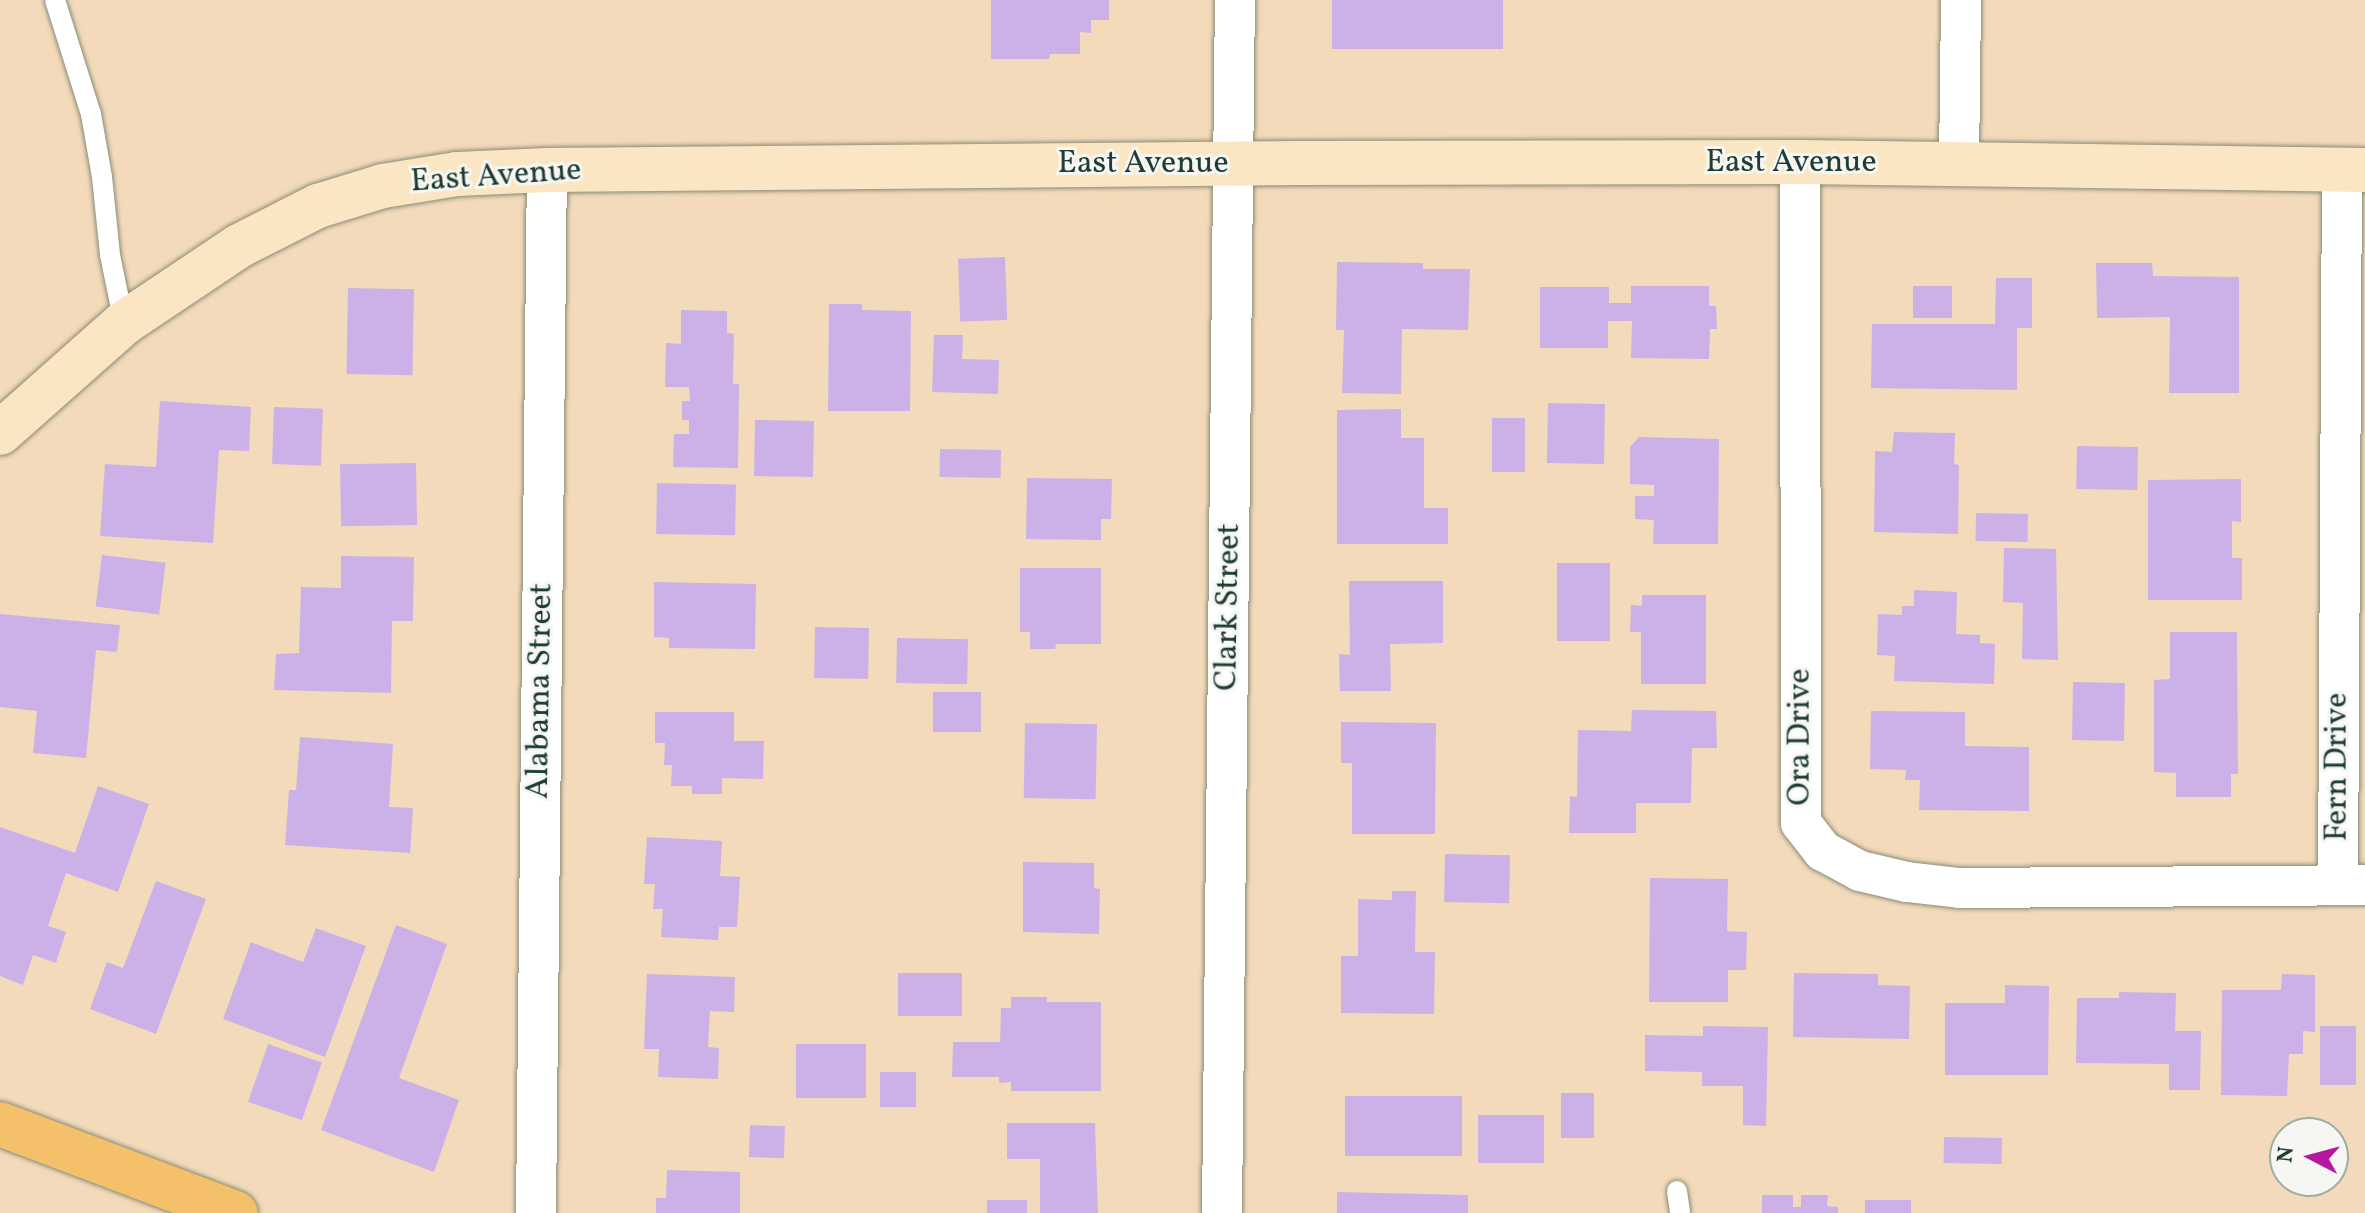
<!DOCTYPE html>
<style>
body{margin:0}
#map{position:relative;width:2365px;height:1213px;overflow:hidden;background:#f3daba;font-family:Vollkorn,serif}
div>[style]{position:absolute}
.building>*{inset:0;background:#ccb1e8;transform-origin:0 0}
.roads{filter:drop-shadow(0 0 2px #898c77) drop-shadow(0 0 2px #898c77)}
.lane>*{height:20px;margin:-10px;padding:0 10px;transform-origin:10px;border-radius:10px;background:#fff}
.street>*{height:40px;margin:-20px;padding:0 20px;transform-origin:20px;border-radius:20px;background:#fff}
.secondary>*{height:44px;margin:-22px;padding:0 22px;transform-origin:22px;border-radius:22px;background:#fbe6c3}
.primary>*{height:44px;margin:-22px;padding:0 22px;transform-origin:22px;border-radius:22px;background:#f4c16a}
span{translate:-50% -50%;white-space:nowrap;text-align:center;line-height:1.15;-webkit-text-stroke:6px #f6f6f2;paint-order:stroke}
.street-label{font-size:32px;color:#1f3d34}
.north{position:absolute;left:2269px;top:1117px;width:80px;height:80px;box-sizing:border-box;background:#f6f6f2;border:2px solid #a0aca6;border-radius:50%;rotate:276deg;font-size:22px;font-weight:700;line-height:32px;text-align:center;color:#1f3d34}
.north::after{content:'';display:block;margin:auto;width:28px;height:36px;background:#b5179e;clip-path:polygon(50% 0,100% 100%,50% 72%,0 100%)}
</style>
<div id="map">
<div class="building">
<div style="clip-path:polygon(991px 0,1109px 0,1109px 20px,1091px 20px,1091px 33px,1080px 32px,1080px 54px,1050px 54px,1049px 59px,991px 59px)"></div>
<div style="left:1332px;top:0;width:171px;height:49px"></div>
<div style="left:1005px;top:257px;width:63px;height:47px;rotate:88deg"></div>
<div style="clip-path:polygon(1337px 262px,1423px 263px,1423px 269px,1470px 269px,1468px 330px,1402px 329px,1401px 394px,1342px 393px,1344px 330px,1336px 330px)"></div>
<div style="clip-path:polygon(2096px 263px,2152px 263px,2153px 276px,2239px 277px,2239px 393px,2169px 393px,2170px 317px,2097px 318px)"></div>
<div style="clip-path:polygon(1996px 278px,2032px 278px,2032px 328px,2017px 328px,2017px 390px,1871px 388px,1872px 324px,1995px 324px)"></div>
<div style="clip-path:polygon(1631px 286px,1709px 286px,1709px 306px,1716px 306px,1717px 329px,1710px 329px,1709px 359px,1631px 358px,1632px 321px,1608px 321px,1608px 348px,1540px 348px,1540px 287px,1609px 287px,1609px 303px,1631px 303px)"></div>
<div style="left:1913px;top:286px;width:39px;height:32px"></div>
<div style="left:348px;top:288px;width:66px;height:86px;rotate:1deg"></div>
<div style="clip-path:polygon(829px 304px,862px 304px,862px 310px,911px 311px,910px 411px,828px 411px)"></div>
<div style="clip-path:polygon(681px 310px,727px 311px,727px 333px,734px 334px,733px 384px,739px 384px,738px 468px,673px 467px,674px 434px,689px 434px,689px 420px,682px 420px,682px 401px,690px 401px,689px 387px,665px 387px,666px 343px,681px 344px)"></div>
<div style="clip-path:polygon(934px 335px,963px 335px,962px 359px,999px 360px,998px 394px,932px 392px)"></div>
<div style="clip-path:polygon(160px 401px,251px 407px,249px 451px,219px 450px,213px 543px,100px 536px,105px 464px,156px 467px)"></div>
<div style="left:1548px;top:403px;width:57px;height:60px;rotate:1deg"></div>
<div style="left:274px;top:407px;width:49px;height:57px;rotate:2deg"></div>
<div style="clip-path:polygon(1401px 409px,1401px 438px,1424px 438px,1424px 508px,1448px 508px,1448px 544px,1337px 544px,1337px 410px)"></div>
<div style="left:1492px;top:418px;width:33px;height:54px"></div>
<div style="left:755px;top:420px;width:59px;height:56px;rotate:1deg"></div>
<div style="clip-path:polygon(1894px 432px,1955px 433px,1954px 464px,1959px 465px,1958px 534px,1874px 532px,1875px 451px,1892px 452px)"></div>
<div style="clip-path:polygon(1639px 437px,1719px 439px,1718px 544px,1653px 544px,1654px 520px,1635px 519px,1635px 496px,1654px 496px,1654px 485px,1630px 484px,1630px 447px)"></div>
<div style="left:2077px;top:446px;width:61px;height:43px;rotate:1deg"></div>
<div style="left:940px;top:449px;width:61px;height:28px;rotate:1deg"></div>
<div style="left:416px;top:463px;width:62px;height:76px;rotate:89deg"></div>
<div style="clip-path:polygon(1027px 478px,1112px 479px,1111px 519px,1101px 519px,1101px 540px,1026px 539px)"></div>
<div style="clip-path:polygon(2241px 479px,2241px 522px,2232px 521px,2232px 558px,2242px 558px,2242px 600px,2148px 600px,2148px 480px)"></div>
<div style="left:657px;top:483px;width:79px;height:51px;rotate:1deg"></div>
<div style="left:1976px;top:513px;width:52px;height:28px;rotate:1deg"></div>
<div style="clip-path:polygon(2004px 548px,2056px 549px,2058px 660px,2022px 659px,2023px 603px,2003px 602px)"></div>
<div style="left:102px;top:555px;width:64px;height:52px;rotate:7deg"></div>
<div style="clip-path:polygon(341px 556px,414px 557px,413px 621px,392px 621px,391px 693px,274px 690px,276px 654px,299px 653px,301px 587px,341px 588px)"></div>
<div style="left:1557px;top:563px;width:53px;height:78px"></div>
<div style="clip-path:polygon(1020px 568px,1101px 568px,1101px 644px,1056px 644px,1055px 649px,1030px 649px,1030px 632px,1020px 632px)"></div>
<div style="clip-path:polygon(1349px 581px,1443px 581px,1443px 643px,1390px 644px,1391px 691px,1340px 691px,1339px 654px,1350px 655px)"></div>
<div style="clip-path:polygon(654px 582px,756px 584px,755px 649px,669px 648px,669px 638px,654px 637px)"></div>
<div style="clip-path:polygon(1914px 590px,1957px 592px,1956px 634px,1980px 635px,1980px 643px,1995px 644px,1994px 684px,1894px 681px,1895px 656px,1877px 655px,1878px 614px,1902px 615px,1902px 606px,1914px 606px)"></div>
<div style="clip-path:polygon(1642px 595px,1706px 595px,1706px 684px,1641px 684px,1641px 632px,1630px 632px,1631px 605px,1642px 606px)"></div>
<div style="clip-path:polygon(0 614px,120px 625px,117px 652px,96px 650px,86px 758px,33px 753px,37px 711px,0 707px)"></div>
<div style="left:815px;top:627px;width:54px;height:51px;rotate:1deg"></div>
<div style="clip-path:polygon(2170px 632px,2237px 632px,2238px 774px,2231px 774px,2231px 797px,2176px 797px,2176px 773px,2154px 772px,2154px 680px,2170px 679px)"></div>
<div style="left:897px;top:638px;width:71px;height:45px;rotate:1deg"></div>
<div style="left:2073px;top:682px;width:52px;height:58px;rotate:1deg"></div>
<div style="left:933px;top:692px;width:48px;height:40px"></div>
<div style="clip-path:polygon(1632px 710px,1716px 711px,1717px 748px,1692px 748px,1691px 803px,1636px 803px,1636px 833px,1569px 833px,1570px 796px,1577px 797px,1578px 730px,1631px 731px)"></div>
<div style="clip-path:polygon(1871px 711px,1965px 712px,1965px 746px,2029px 747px,2029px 811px,1919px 810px,1920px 780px,1905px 780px,1906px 770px,1870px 769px)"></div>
<div style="clip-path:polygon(655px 712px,734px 712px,734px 741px,764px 741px,763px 779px,722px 778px,722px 794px,692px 794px,692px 786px,671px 786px,672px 765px,664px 765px,665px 743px,655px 743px)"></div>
<div style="clip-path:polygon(1341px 722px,1436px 723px,1435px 834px,1352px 834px,1352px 763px,1341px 763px)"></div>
<div style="left:1025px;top:723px;width:72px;height:75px;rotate:1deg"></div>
<div style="clip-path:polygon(300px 737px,393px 744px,389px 807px,413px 808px,410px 853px,285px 845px,289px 790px,296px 790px)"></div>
<div style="clip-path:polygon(98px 786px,149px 804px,118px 892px,66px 873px,48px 926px,66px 932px,56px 963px,33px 955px,23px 985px,0 976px,0 827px,75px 853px)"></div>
<div style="clip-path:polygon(647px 837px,722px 841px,720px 876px,740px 877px,737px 927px,719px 927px,718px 940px,661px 937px,663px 909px,653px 909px,655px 884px,644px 884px)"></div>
<div style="left:1445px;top:854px;width:65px;height:48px;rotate:1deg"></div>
<div style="clip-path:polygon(1023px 862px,1094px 863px,1094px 888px,1100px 889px,1099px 934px,1023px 932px)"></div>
<div style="clip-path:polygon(1650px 878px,1728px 879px,1727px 931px,1747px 932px,1746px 970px,1728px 970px,1728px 1002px,1649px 1002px)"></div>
<div style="clip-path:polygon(156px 881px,206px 899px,156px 1034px,90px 1009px,107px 962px,123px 968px)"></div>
<div style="clip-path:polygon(1392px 891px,1416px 891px,1415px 952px,1435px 952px,1434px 1014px,1341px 1013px,1341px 956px,1358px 956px,1358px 899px,1392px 900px)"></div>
<div style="clip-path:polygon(396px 925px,447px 944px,399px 1078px,459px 1100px,434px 1172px,321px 1130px)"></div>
<div style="clip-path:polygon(316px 928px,366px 946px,325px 1057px,223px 1019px,251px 942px,303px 962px)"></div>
<div style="left:898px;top:973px;width:64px;height:43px"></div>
<div style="clip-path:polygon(1794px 973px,1878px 974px,1878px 985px,1910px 986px,1909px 1039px,1793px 1037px)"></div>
<div style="clip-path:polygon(647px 974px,735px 977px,734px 1012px,710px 1011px,708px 1047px,719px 1048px,718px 1079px,658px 1077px,659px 1049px,644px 1049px)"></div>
<div style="clip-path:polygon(2282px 974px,2315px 975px,2315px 1032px,2303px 1031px,2303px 1054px,2289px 1054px,2287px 1096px,2221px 1095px,2222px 990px,2281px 990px)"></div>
<div style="clip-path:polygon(2005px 985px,2049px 986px,2048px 1075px,1945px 1075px,1945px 1003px,2005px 1003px)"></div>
<div style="clip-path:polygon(2119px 992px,2176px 993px,2175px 1031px,2201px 1031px,2200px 1090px,2169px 1090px,2169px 1064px,2076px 1063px,2077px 998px,2119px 998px)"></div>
<div style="clip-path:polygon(1011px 997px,1047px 997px,1047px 1002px,1101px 1002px,1101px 1091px,1011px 1091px,1011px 1082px,999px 1083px,999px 1077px,952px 1077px,953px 1042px,1000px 1042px,1001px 1008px,1011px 1008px)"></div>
<div style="clip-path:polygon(1703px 1026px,1768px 1027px,1766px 1126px,1743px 1125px,1743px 1086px,1702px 1086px,1702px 1072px,1645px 1071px,1645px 1035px,1703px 1036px)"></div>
<div style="left:2320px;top:1026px;width:36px;height:59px"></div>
<div style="left:268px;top:1044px;width:57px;height:61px;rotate:19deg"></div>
<div style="left:796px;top:1044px;width:70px;height:54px"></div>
<div style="left:880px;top:1072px;width:36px;height:35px"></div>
<div style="left:1561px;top:1093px;width:33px;height:45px"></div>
<div style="left:1345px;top:1096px;width:117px;height:60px"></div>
<div style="left:1478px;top:1115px;width:66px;height:48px"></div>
<div style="clip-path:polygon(1007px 1123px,1095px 1123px,1098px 1213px,1040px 1213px,1040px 1159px,1007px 1159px)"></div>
<div style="left:750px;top:1125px;width:35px;height:32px;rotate:2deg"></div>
<div style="left:1944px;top:1137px;width:58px;height:26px;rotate:1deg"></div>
<div style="clip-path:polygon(667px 1170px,740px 1172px,740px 1213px,656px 1213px,656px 1198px,666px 1198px)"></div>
<div style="clip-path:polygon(1337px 1192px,1468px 1195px,1468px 1213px,1337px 1213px)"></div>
<div style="clip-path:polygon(1762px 1195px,1793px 1195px,1793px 1207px,1801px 1207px,1801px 1195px,1828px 1195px,1827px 1206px,1838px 1207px,1838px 1213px,1762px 1213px)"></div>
<div style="left:987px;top:1200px;width:40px;height:13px"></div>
<div style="left:1865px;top:1200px;width:46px;height:13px"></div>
</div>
<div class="roads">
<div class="lane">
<div style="left:55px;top:0;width:120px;rotate:72.5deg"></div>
<div style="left:91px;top:114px;width:64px;rotate:80.1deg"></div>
<div style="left:102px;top:177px;width:78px;rotate:84.1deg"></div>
<div style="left:110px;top:255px;width:69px;rotate:78.4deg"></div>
<div style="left:1677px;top:1191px;width:22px;rotate:82deg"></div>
</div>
<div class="street">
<div style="left:1800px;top:162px;width:661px;rotate:89.91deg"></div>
<div style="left:1801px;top:823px;width:36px;rotate:52deg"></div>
<div style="left:1823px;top:851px;width:42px;rotate:28.4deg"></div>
<div style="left:1860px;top:871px;width:48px;rotate:13.2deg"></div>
<div style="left:1907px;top:882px;width:53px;rotate:6.5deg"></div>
<div style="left:1960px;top:888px;width:405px;rotate:-0.4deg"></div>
<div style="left:1959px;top:165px;width:165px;rotate:-89.3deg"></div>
<div style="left:2338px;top:885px;width:715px;rotate:-89.68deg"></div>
<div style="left:536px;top:1213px;width:1043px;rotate:-89.4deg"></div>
<div style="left:1222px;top:1213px;width:1213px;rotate:-89.39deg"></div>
</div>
<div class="secondary">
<div style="left:0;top:433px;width:166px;rotate:-41.6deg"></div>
<div style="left:124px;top:323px;width:138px;rotate:-33.8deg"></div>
<div style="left:239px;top:246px;width:89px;rotate:-26.9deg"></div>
<div style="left:318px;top:206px;width:68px;rotate:-17.1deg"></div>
<div style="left:383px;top:186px;width:75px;rotate:-9.2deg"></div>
<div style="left:457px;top:174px;width:90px;rotate:-2.5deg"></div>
<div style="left:547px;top:170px;width:752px;rotate:-0.53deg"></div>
<div style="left:1299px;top:163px;width:501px;rotate:-0.11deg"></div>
<div style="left:1800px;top:162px;width:565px;rotate:0.81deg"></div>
</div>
<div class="primary">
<div style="left:0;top:1124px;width:252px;rotate:20.7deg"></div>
</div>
</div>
<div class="street-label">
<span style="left:1791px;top:163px">East Avenue</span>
<span style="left:1143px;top:164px">East Avenue</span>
<span style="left:496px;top:177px;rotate:-4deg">East Avenue</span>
<span style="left:1229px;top:607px;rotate:-89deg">Clark Street</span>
<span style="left:541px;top:691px;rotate:-89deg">Alabama Street</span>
<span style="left:1801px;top:737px;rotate:-90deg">Ora Drive</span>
<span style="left:2338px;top:767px;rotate:-90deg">Fern Drive</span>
</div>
<div class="north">N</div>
</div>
